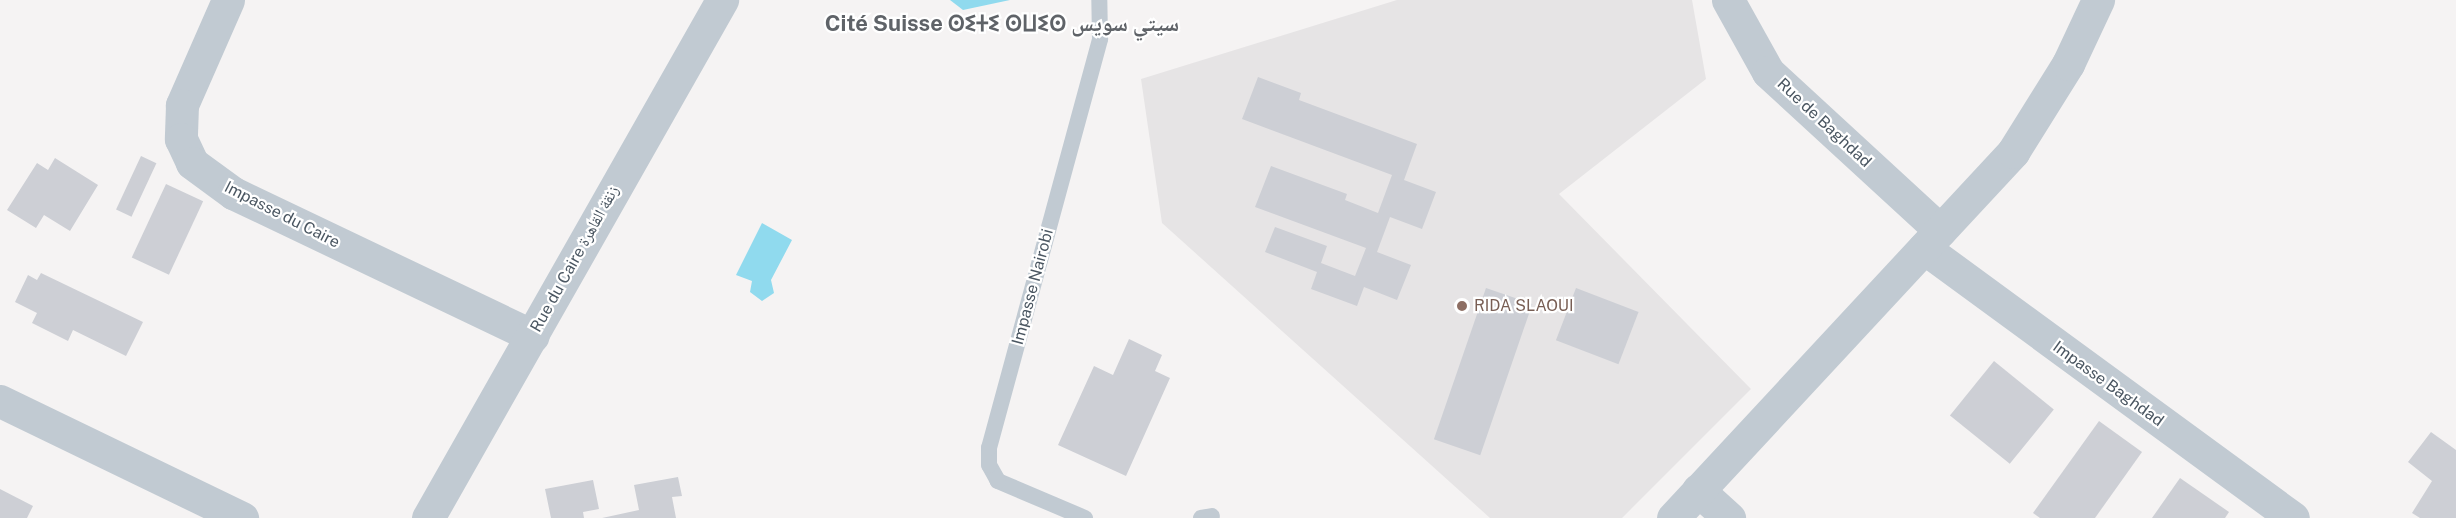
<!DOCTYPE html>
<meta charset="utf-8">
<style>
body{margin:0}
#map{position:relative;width:2456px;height:518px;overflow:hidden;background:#f5f3f3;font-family:"Public Sans","Noto Naskh Arabic","Noto Sans Tifinagh",sans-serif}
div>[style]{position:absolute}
.education>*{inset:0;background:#e6e4e5}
.water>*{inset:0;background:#90daee}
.building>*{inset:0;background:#cdcfd5;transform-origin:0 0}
.service>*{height:16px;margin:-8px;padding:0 8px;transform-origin:8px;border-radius:8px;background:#c1cad2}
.minor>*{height:33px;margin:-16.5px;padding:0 16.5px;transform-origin:16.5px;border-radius:16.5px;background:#c1cad2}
.dots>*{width:16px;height:16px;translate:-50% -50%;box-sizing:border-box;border:3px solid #fff;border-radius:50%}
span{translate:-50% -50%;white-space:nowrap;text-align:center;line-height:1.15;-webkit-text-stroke:4.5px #fff;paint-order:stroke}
.street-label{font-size:16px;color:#4a5661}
.education-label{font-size:16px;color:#785e54}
.left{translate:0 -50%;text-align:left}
.district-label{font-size:22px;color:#5f6368;font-weight:700}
</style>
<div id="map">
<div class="education">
<div style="clip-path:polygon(1397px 0,1692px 0,1706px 79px,1559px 194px,1751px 389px,1622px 518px,1490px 518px,1162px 223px,1141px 79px)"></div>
</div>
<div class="water">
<div style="clip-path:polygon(950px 0,1010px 0,963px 10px)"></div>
<div style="clip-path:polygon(762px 223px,792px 240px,771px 280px,774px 293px,762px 301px,750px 292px,752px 281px,736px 275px)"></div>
</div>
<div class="building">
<div style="clip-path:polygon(1258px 77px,1301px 93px,1299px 100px,1417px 144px,1404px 180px,1436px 192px,1422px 229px,1390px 217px,1377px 252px,1411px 265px,1397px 300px,1364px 287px,1357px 306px,1311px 289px,1317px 272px,1265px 252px,1275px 227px,1327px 246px,1321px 263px,1355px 276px,1366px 248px,1255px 207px,1271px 166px,1347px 194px,1345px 200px,1378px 213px,1392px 175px,1242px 119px)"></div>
<div style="left:141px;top:156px;width:17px;height:59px;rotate:25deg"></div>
<div style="clip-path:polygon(55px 158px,98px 185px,70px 231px,44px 215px,36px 228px,7px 210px,37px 163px,48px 170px)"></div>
<div style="left:166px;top:184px;width:41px;height:81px;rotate:25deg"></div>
<div style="clip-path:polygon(41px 273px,143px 322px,126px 356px,73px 330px,68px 341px,32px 323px,37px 313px,15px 302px,28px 275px,37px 280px)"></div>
<div style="left:1486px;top:288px;width:49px;height:160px;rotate:19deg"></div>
<div style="left:1576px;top:288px;width:67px;height:56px;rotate:21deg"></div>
<div style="clip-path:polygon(1129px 339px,1162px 355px,1155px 371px,1170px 378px,1126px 476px,1058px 445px,1094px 366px,1113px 375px)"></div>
<div style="left:1994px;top:361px;width:77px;height:70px;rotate:39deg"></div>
<div style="clip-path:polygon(2099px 421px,2142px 452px,2095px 518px,2040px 518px,2033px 513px)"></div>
<div style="clip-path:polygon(2431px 432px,2456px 450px,2456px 518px,2420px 518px,2412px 513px,2432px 481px,2408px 462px)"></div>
<div style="clip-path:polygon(678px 477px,682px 496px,672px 497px,676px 518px,602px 518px,639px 510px,634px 485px)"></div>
<div style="clip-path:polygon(2180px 478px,2229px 512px,2225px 518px,2152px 518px)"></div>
<div style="clip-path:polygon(593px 480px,599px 509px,583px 512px,584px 518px,551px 518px,545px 489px)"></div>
<div style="clip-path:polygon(0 489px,33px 506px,27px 518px,0 518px)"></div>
</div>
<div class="service">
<div style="left:1085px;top:518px;width:95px;rotate:-157deg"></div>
<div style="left:998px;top:481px;width:18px;rotate:-119deg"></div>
<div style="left:989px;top:465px;width:17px;rotate:-90deg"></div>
<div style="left:989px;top:448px;width:424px;rotate:-74.8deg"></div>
<div style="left:1100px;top:39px;width:39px;rotate:-91deg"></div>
<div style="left:1201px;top:518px;width:11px;rotate:-10deg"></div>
</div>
<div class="minor">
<div style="left:228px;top:0;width:115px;rotate:113.7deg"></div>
<div style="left:182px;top:105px;width:34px;rotate:92deg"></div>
<div style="left:181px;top:139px;width:26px;rotate:65deg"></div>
<div style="left:192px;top:163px;width:51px;rotate:36.2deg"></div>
<div style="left:233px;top:193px;width:332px;rotate:25.5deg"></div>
<div style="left:1728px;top:0;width:82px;rotate:60.9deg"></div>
<div style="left:1768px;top:72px;width:234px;rotate:42.6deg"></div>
<div style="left:1924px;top:248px;width:457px;rotate:36.2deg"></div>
<div style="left:0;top:401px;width:269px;rotate:25.8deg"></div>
<div style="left:1698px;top:490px;width:42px;rotate:42.1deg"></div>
<div style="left:428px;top:518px;width:596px;rotate:-60.42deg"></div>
<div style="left:1673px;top:518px;width:500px;rotate:-47.1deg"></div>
<div style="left:2013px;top:152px;width:104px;rotate:-58deg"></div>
<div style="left:2068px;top:64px;width:71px;rotate:-64.9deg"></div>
</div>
<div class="dots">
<div style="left:1462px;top:306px;background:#8d6e63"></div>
</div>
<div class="street-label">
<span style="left:1824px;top:123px;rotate:43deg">Rue de Baghdad</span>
<span style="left:282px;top:215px;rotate:27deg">Impasse du Caire</span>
<span style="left:575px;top:259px;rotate:-61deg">Rue du Caire زنقة القاهرة</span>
<span style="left:1033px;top:287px;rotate:-75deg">Impasse Nairobi</span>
<span style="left:2108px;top:384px;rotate:36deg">Impasse Baghdad</span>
</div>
<div class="education-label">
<span class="left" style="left:1474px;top:306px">RIDA SLAOUI</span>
</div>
<div class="district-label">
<span style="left:1002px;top:24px">Cité Suisse ⵙⵉⵜⵉ ⵙⵡⵉⵙ سيتي سويس</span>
</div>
</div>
